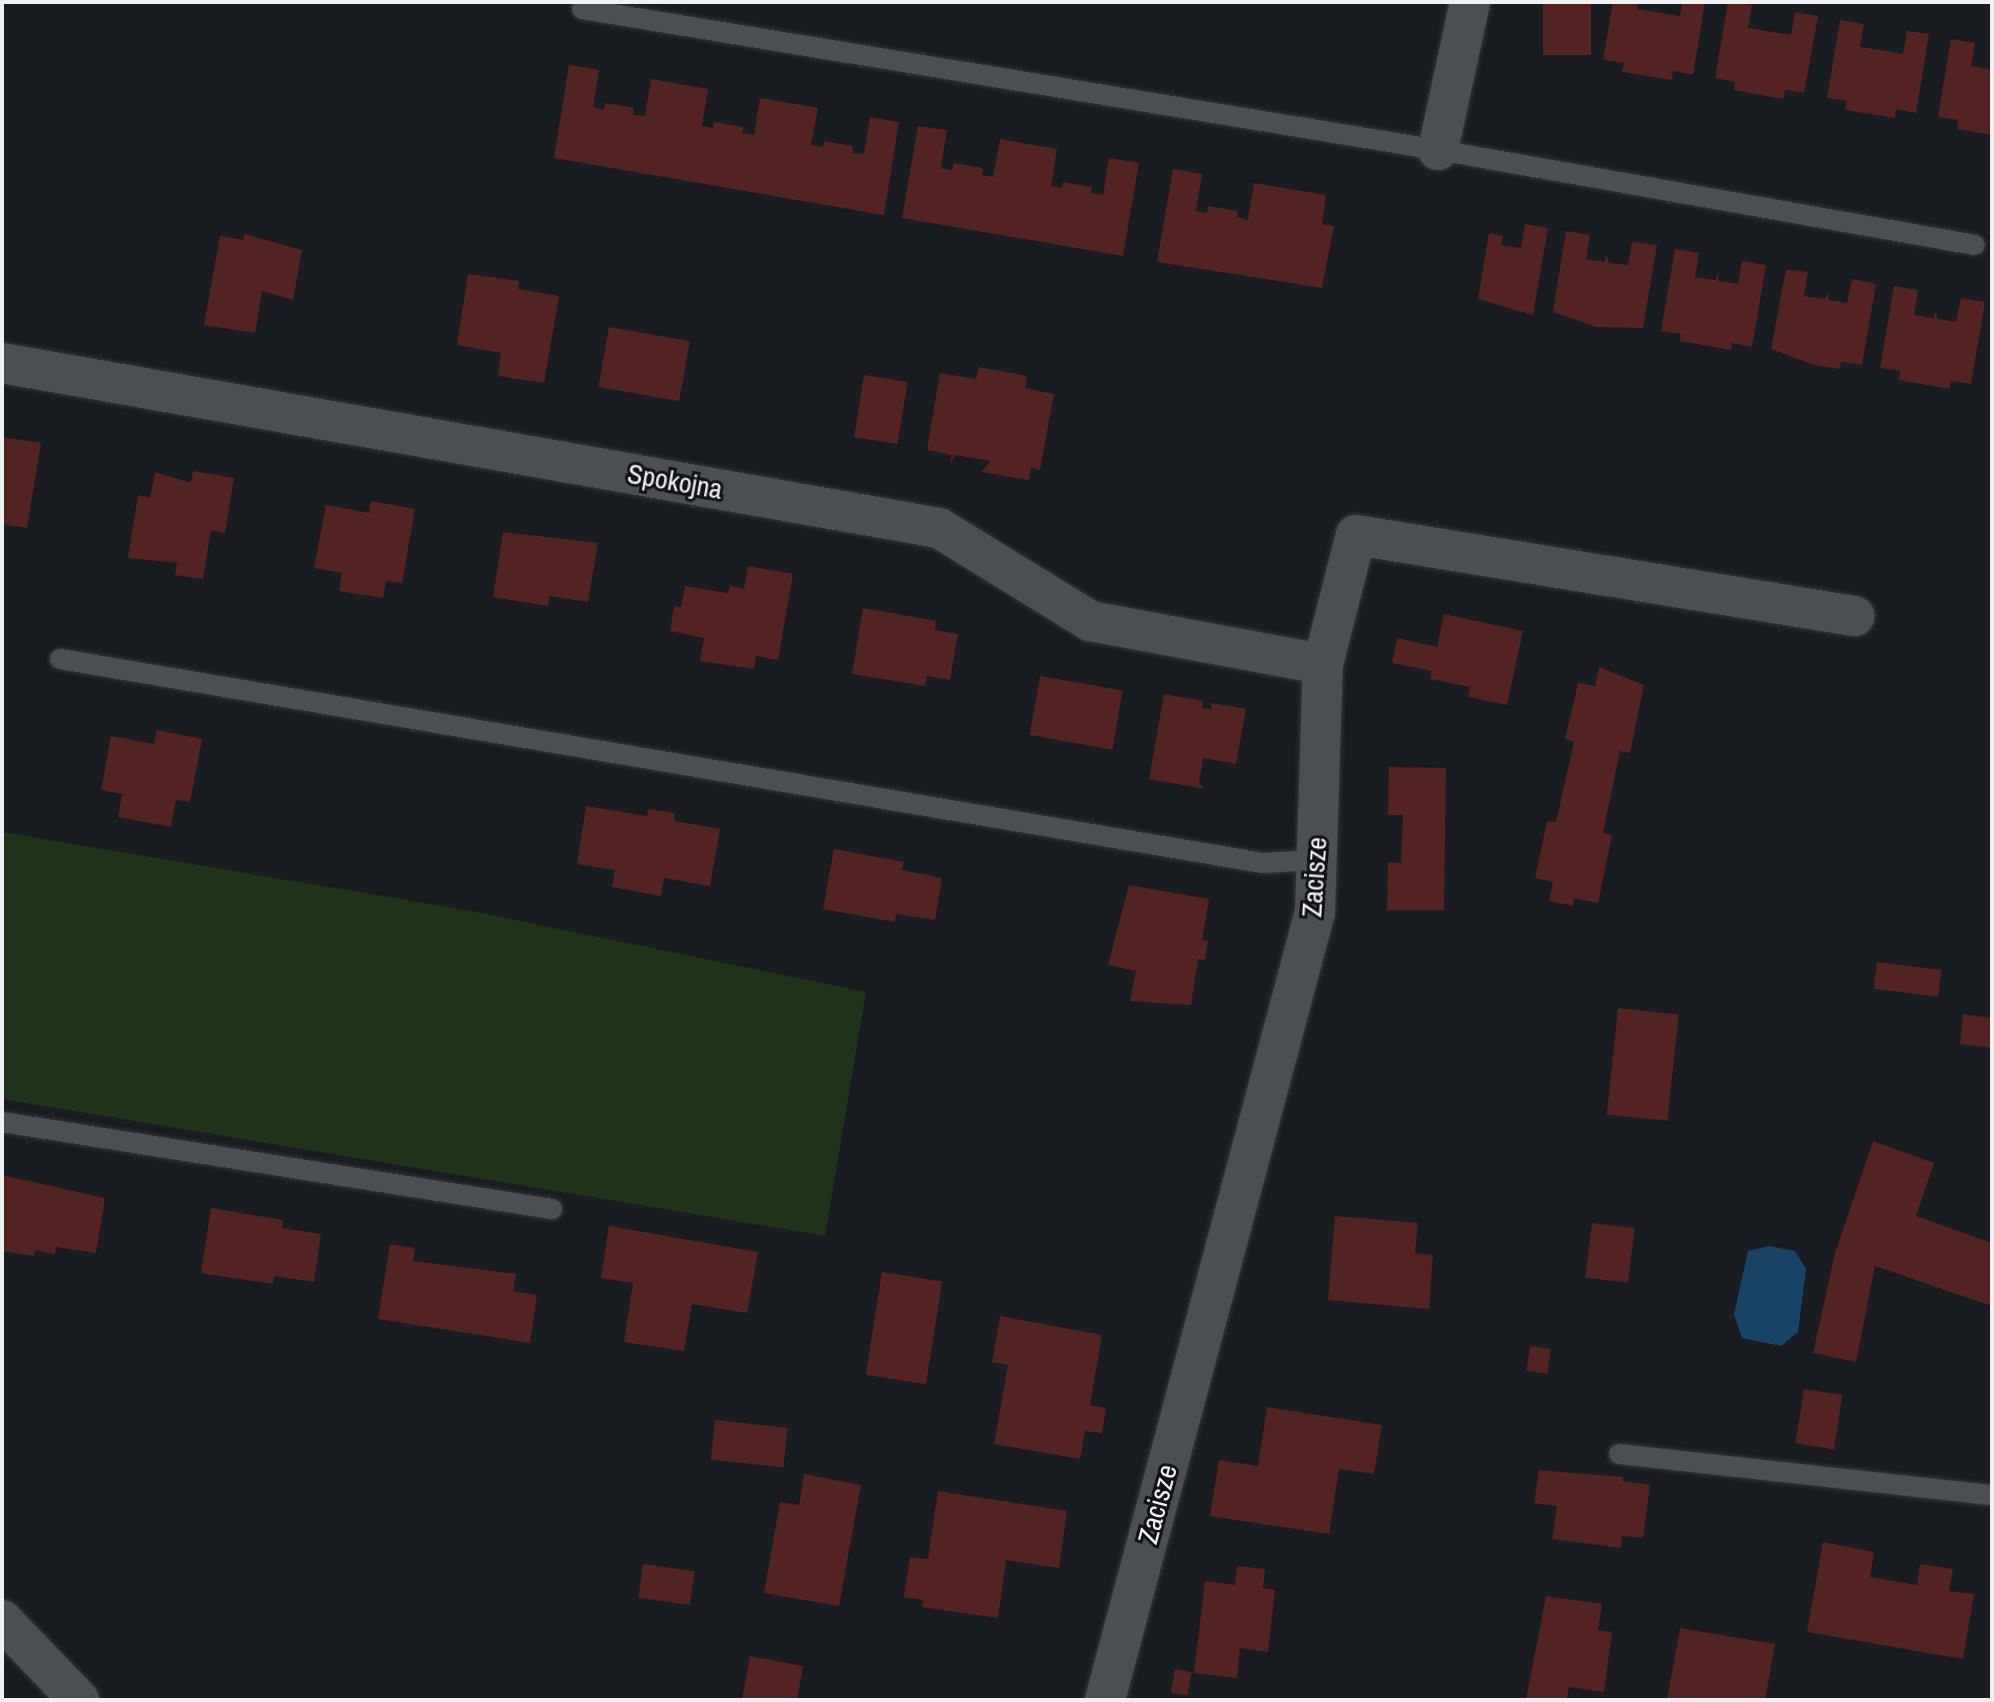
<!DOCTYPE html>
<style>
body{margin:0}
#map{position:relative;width:1994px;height:1702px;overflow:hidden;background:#191c21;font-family:"Archivo Narrow",sans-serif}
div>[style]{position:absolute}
.green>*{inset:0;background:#20321a}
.water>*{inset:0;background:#194365}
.building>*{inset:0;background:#532222;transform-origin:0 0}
.roads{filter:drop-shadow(0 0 2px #34363a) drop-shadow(0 0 2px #34363a)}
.lane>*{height:20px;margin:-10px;padding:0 10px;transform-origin:10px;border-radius:10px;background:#4b4e53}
.street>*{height:40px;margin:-20px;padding:0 20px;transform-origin:20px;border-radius:20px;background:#4b4e53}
span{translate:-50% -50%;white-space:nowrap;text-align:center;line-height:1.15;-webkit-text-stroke:6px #111318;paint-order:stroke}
.street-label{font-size:28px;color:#eff1f4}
.frame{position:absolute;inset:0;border:4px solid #eff1f4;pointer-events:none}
</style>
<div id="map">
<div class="green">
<div style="clip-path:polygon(2px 832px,477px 912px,866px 992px,825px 1236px,2px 1099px)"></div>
</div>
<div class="water">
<div style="clip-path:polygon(1769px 1246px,1795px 1251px,1806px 1269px,1798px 1332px,1781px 1346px,1742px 1338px,1734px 1314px,1748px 1251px)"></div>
</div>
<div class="building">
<div style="left:1543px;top:2px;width:48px;height:53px"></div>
<div style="clip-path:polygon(1613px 2px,1638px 2px,1637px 9px,1680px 16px,1682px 2px,1705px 2px,1693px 75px,1673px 71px,1672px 80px,1622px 72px,1624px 63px,1603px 60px)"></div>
<div style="clip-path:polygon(1728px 2px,1752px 5px,1748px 28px,1791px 35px,1795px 12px,1818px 16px,1804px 93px,1785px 90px,1783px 99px,1734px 90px,1735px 82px,1715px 78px)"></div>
<div style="clip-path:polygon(1840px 20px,1864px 24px,1860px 47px,1880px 50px,1903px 54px,1907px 31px,1929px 34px,1916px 113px,1896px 109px,1895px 118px,1845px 110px,1847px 101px,1827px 98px)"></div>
<div style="clip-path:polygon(1951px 39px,1975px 43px,1971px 66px,1992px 70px,1992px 135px,1957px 129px,1958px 120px,1938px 117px)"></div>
<div style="clip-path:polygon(569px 65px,599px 70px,593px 107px,604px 110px,605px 103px,634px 108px,633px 115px,645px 116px,651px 79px,708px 89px,702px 126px,713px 128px,714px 122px,744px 127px,742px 133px,754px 135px,760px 98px,818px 108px,811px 145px,823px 147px,824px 141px,853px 146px,852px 153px,864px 154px,870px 117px,899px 122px,884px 215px,554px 158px)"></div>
<div style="clip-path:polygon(918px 126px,947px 130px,941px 168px,952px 170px,954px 163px,983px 168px,982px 175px,993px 177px,1000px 139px,1057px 149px,1051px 186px,1062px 188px,1063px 182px,1092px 187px,1091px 193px,1103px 195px,1109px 158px,1139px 163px,1123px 256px,902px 218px)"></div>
<div style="clip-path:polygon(1173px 169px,1202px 174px,1196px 211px,1207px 213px,1208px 206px,1238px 211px,1237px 217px,1248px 220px,1254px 183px,1326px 195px,1322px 224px,1334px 226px,1322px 288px,1157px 262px)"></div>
<div style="clip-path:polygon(1525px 224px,1548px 228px,1533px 315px,1478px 299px,1489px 233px,1503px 236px,1501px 245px,1521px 248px)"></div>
<div style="clip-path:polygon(1566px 231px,1590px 235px,1586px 259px,1605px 262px,1606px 253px,1609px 263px,1628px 265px,1632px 242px,1657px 245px,1643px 328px,1596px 327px,1553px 312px)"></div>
<div style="clip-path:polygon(244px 234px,302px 250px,293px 300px,262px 291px,255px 333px,204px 325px,220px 236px,244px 240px)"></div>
<div style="clip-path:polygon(1675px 249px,1699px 253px,1695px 277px,1715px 280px,1719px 272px,1718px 281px,1738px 284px,1742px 261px,1766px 265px,1752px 347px,1732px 343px,1731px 350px,1680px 341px,1681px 334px,1661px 331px)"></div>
<div style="clip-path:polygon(1786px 269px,1808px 272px,1804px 296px,1824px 299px,1829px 292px,1828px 300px,1847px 303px,1852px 279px,1876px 284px,1862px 365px,1841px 362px,1840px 369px,1814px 365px,1771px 349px)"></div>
<div style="clip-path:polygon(468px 274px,519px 281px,518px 289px,559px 296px,544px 383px,498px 376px,501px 353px,457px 345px)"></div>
<div style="clip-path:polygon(1894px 286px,1918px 290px,1914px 315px,1934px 318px,1935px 310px,1938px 319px,1956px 322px,1961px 298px,1985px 302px,1971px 384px,1951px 381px,1949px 389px,1899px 380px,1900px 371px,1880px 368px)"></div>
<div style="left:609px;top:327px;width:82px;height:61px;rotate:10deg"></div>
<div style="clip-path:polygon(979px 367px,1027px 376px,1025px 388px,1054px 394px,1040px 470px,1031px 468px,1029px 480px,981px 472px,991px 461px,955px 455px,949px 467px,952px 455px,927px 450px,940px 373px,976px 379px)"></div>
<div style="left:864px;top:375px;width:44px;height:63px;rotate:9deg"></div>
<div style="clip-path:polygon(2px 437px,41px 443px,27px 528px,2px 524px)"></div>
<div style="clip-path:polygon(193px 471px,234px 478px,225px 533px,211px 530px,203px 579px,175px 575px,177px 563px,128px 558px,138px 495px,150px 498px,155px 472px,191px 483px)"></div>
<div style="clip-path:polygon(371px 501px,415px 509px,402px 583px,386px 581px,383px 598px,339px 591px,342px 573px,314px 568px,326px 505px,369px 513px)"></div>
<div style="clip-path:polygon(503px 532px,598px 543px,588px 602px,550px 596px,548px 606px,493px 597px)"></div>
<div style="clip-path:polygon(748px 566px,793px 574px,778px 660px,756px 656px,754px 669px,700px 661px,704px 638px,670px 631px,674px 606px,681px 607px,685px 586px,728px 593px,730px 586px,744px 589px)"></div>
<div style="clip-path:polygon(863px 608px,936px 621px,935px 630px,958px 634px,950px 680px,927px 676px,925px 686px,852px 674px)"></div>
<div style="clip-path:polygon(1444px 614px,1523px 631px,1507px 705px,1468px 697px,1470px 687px,1430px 679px,1432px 671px,1392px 663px,1397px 638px,1437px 647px)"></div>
<div style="clip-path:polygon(1599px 667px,1644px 685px,1630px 753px,1620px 751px,1603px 833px,1612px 835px,1598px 903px,1574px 898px,1573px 906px,1549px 901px,1553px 882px,1535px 878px,1547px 821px,1556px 822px,1574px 742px,1565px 739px,1578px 683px,1595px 686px)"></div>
<div style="left:1040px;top:676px;width:84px;height:60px;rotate:10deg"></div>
<div style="clip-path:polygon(1164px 694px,1203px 701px,1202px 708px,1211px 709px,1212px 703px,1246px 709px,1236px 764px,1203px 758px,1199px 783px,1205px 789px,1149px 779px)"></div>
<div style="clip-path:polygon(157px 730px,202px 739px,190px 802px,176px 800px,171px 827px,118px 817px,122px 794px,101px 790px,111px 736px,154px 744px)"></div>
<div style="clip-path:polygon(1389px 767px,1446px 768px,1444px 910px,1387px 910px,1388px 862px,1401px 863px,1403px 815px,1388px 815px)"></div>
<div style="clip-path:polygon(586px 806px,647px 816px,648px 809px,675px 813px,674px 821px,720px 829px,710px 886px,664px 878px,661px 896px,612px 887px,615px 870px,577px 864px)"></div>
<div style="clip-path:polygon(834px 849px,904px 862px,902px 870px,942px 878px,935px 920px,896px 914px,895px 922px,823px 909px)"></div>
<div style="clip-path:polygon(1129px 885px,1209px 899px,1202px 940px,1208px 941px,1205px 960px,1198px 959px,1191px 1005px,1130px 1001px,1136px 971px,1108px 965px)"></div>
<div style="left:1877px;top:962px;width:65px;height:27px;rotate:7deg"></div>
<div style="left:1618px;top:1008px;width:61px;height:107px;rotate:6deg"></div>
<div style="clip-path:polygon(1963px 1014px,1992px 1018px,1992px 1048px,1960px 1044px)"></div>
<div style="clip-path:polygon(1873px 1141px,1934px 1163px,1916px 1216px,1992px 1243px,1992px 1306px,1875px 1266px,1856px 1362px,1813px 1353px,1835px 1253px)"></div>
<div style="clip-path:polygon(2px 1175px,105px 1198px,96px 1253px,56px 1247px,55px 1254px,35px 1250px,34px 1256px,2px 1251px)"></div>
<div style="clip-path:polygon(211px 1208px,283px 1220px,282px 1228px,321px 1234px,314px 1282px,274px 1276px,273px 1284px,201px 1273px)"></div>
<div style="clip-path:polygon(1335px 1216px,1418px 1223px,1415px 1253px,1433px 1255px,1429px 1309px,1328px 1300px)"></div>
<div style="left:1592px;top:1223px;width:43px;height:55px;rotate:7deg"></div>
<div style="clip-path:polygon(609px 1226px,758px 1252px,747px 1313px,692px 1304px,684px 1351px,624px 1342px,633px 1283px,601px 1278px)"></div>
<div style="clip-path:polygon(390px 1244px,415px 1248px,413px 1261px,516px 1274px,513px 1291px,537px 1295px,530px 1343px,378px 1319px)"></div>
<div style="left:882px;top:1272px;width:61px;height:104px;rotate:9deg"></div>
<div style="clip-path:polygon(1000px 1316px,1102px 1335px,1090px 1405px,1106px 1408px,1102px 1433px,1085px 1431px,1080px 1459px,994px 1444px,1008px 1365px,992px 1362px)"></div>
<div style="left:1530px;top:1346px;width:21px;height:25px;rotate:8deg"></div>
<div style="left:1804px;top:1389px;width:39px;height:55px;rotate:9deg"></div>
<div style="clip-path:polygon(1267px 1407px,1382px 1425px,1374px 1474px,1339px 1469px,1329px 1534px,1210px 1516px,1219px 1460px,1258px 1466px)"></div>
<div style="left:715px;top:1420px;width:73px;height:40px;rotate:6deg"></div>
<div style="clip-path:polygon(1539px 1470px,1623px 1477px,1623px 1481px,1650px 1485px,1643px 1538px,1622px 1536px,1621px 1548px,1552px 1539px,1557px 1506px,1534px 1503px)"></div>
<div style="clip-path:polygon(804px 1474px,861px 1485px,839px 1606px,764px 1593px,780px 1502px,799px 1505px)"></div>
<div style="clip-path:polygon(938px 1491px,1067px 1511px,1059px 1568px,1006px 1560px,998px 1618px,922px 1607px,923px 1600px,904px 1597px,910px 1557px,928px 1559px)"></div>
<div style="clip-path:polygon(1823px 1542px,1874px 1552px,1870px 1577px,1917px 1585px,1920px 1564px,1953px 1569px,1949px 1591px,1974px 1594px,1963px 1659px,1807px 1632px)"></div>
<div style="left:643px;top:1564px;width:52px;height:34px;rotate:8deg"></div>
<div style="clip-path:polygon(1237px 1566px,1265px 1569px,1263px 1588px,1275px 1590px,1268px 1652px,1240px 1648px,1237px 1678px,1194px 1673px,1205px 1581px,1235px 1585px)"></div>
<div style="clip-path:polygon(1546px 1596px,1602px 1604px,1598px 1630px,1612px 1632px,1604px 1692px,1569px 1687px,1567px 1700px,1526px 1700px)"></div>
<div style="clip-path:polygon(1680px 1628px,1775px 1644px,1765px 1700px,1667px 1700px)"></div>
<div style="clip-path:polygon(750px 1656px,803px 1666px,797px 1700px,742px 1700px)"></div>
<div style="left:1175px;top:1669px;width:17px;height:24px;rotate:10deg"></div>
</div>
<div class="roads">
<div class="lane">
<div style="left:582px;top:9px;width:868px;rotate:9.35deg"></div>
<div style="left:1438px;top:150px;width:545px;rotate:10.03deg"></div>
<div style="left:60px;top:659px;width:1219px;rotate:9.63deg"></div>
<div style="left:1262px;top:863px;width:55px;rotate:-3.1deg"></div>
<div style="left:2px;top:1122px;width:557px;rotate:8.99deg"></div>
<div style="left:1619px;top:1454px;width:375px;rotate:6.3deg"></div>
</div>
<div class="street">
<div style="left:1438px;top:150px;width:151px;rotate:-77.8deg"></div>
<div style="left:2px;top:363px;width:951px;rotate:9.99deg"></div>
<div style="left:939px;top:528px;width:177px;rotate:31.6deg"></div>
<div style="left:1090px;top:621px;width:237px;rotate:10.5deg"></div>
<div style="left:2px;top:1620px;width:111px;rotate:46.1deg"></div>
<div style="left:1105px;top:1700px;width:816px;rotate:-75.08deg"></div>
<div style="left:1315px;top:912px;width:248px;rotate:-88.2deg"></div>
<div style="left:1323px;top:664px;width:133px;rotate:-75.7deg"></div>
<div style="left:1356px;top:535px;width:505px;rotate:9.24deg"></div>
</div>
</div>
<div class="street-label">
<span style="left:675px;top:481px;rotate:10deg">Spokojna</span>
<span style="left:1314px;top:877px;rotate:-86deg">Zacisze</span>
<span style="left:1157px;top:1504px;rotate:-75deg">Zacisze</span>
</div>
<div class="frame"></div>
</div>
